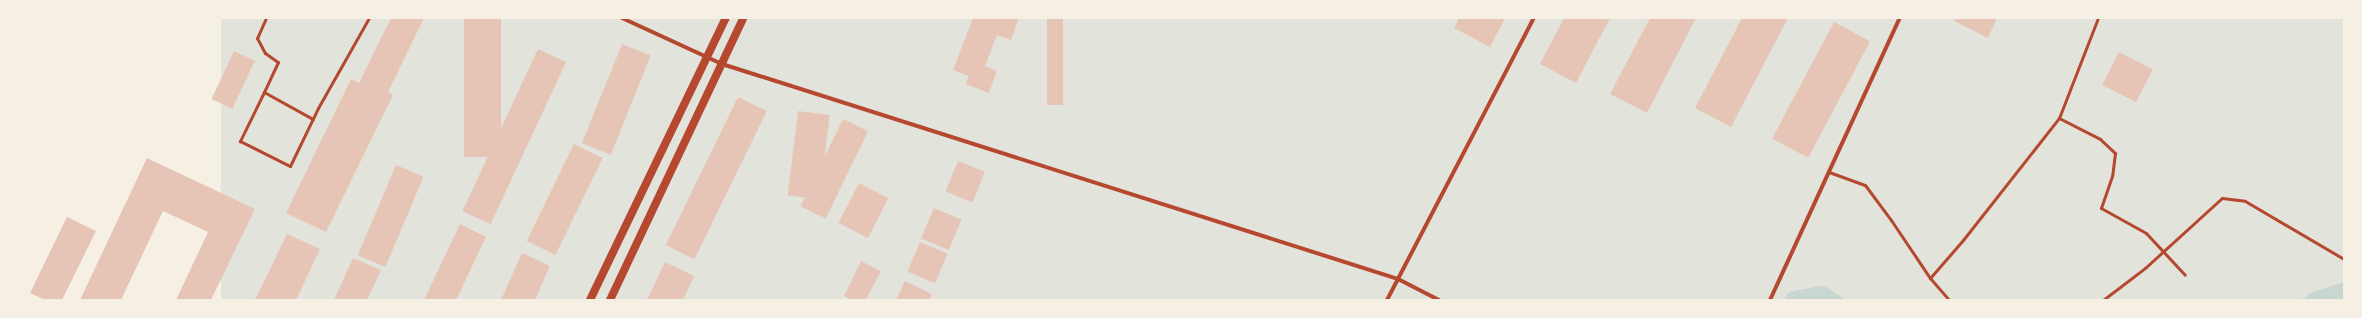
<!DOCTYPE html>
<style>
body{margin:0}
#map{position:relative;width:2362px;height:318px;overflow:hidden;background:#f6efe4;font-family:Ubuntu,sans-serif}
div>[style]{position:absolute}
.green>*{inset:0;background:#e2e4dc;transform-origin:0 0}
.water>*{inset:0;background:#c9d6d2}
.building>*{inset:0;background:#e6c5b7;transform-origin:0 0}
.service>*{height:3px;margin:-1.5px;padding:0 1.5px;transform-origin:1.5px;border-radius:1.5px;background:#b5482f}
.minor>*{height:4px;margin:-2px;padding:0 2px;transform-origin:2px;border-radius:2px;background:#b5482f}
.secondary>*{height:8px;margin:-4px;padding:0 4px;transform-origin:4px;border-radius:4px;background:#b5482f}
span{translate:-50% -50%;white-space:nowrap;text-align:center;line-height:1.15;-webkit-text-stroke:4px #f6efe4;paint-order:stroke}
.frame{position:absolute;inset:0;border:19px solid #f6efe4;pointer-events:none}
</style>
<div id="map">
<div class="green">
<div style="left:221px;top:18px;width:2123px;height:317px"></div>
</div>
<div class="water">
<div style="clip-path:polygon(2344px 282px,2344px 300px,2302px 300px,2310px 293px)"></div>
<div style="clip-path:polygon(1819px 286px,1826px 287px,1846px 300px,1783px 300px,1789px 292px)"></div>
</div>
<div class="building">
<div style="clip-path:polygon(391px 18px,424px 18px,388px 92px,393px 95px,326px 232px,286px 213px,351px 79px,359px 83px)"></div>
<div style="left:464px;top:18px;width:37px;height:139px"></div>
<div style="clip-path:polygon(973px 18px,1019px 18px,1011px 40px,997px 35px,985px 66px,997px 71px,989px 93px,966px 84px,969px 76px,953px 70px)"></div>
<div style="left:1047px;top:18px;width:16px;height:87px"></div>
<div style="clip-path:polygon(1459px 18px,1505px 18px,1490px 47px,1454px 28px)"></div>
<div style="clip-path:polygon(1564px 18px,1610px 18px,1576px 83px,1540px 64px)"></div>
<div style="clip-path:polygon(1650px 18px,1696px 18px,1647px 113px,1610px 94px)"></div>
<div style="clip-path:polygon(1742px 18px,1788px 18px,1731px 127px,1695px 108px)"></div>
<div style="clip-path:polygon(1956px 18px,1997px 18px,1988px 38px,1954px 21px)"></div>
<div style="left:1834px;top:22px;width:41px;height:132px;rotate:28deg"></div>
<div style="left:622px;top:44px;width:31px;height:107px;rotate:22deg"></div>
<div style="left:538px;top:49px;width:31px;height:179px;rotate:25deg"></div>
<div style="left:234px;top:51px;width:23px;height:53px;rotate:25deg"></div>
<div style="left:2119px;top:52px;width:38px;height:37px;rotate:27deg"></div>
<div style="left:738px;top:97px;width:32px;height:165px;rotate:26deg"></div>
<div style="left:798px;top:111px;width:32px;height:85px;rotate:7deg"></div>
<div style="left:843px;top:119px;width:28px;height:97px;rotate:26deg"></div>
<div style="left:574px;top:144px;width:32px;height:108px;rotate:26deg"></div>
<div style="clip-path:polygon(147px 158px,255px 209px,211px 300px,176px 300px,208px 232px,163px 211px,121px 300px,80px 300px)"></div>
<div style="left:958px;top:161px;width:29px;height:33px;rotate:22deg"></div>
<div style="left:396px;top:165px;width:30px;height:98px;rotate:23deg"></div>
<div style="left:859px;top:183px;width:33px;height:45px;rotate:27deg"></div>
<div style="left:934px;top:208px;width:30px;height:33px;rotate:23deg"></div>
<div style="clip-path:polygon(67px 217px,96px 231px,62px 300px,45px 300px,30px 293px)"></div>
<div style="clip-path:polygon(460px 224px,486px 237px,456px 300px,424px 300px)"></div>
<div style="clip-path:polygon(287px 234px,320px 249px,296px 300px,255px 300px)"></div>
<div style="left:920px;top:242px;width:30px;height:32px;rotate:23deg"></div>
<div style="clip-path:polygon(522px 253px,550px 266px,535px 300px,501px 300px)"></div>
<div style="clip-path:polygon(353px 258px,381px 270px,367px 300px,334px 300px)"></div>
<div style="clip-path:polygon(861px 261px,881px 271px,866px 300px,852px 300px,844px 296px)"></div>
<div style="clip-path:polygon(665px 262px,694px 276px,683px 300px,647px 300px)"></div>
<div style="clip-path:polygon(905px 281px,932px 294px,929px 300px,896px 300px)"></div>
</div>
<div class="service">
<div style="left:266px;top:18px;width:22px;rotate:114deg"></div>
<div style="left:257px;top:38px;width:17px;rotate:62deg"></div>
<div style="left:265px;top:53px;width:16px;rotate:35deg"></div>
<div style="left:278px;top:62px;width:33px;rotate:115deg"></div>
<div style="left:264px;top:92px;width:56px;rotate:28.9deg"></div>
<div style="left:264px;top:92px;width:55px;rotate:116.1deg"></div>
<div style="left:240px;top:141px;width:56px;rotate:26.6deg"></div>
<div style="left:290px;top:166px;width:64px;rotate:-64.2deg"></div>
<div style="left:318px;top:108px;width:103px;rotate:-60.5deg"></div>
<div style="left:2059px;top:118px;width:46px;rotate:27.1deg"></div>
<div style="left:2100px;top:139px;width:21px;rotate:43deg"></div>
<div style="left:2115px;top:153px;width:23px;rotate:97deg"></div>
<div style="left:2112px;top:176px;width:34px;rotate:109deg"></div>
<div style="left:2101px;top:208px;width:51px;rotate:29.1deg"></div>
<div style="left:2146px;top:233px;width:57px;rotate:47.1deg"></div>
<div style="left:1829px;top:172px;width:38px;rotate:20deg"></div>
<div style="left:1865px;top:185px;width:44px;rotate:53.4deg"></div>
<div style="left:1891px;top:220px;width:70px;rotate:56.1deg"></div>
<div style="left:1930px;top:278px;width:29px;rotate:49deg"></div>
<div style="left:1930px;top:278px;width:50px;rotate:-49deg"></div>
<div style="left:1963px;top:240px;width:155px;rotate:-51.8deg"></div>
<div style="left:2059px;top:118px;width:107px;rotate:-68.7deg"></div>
<div style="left:2103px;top:300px;width:53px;rotate:-37.3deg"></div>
<div style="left:2145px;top:268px;width:104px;rotate:-42.3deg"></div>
<div style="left:2222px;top:198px;width:23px;rotate:7deg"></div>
<div style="left:2245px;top:201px;width:115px;rotate:30.4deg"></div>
</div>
<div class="minor">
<div style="left:622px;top:18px;width:110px;rotate:24.7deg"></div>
<div style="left:722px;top:64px;width:709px;rotate:17.64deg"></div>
<div style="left:1398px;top:279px;width:46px;rotate:27.1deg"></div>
<div style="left:1387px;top:300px;width:318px;rotate:-62.5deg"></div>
<div style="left:1770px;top:300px;width:311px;rotate:-65.3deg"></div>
</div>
<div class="secondary">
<div style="left:590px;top:300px;width:313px;rotate:-64.3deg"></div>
<div style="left:610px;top:300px;width:312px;rotate:-64.7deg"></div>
</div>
<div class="frame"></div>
</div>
